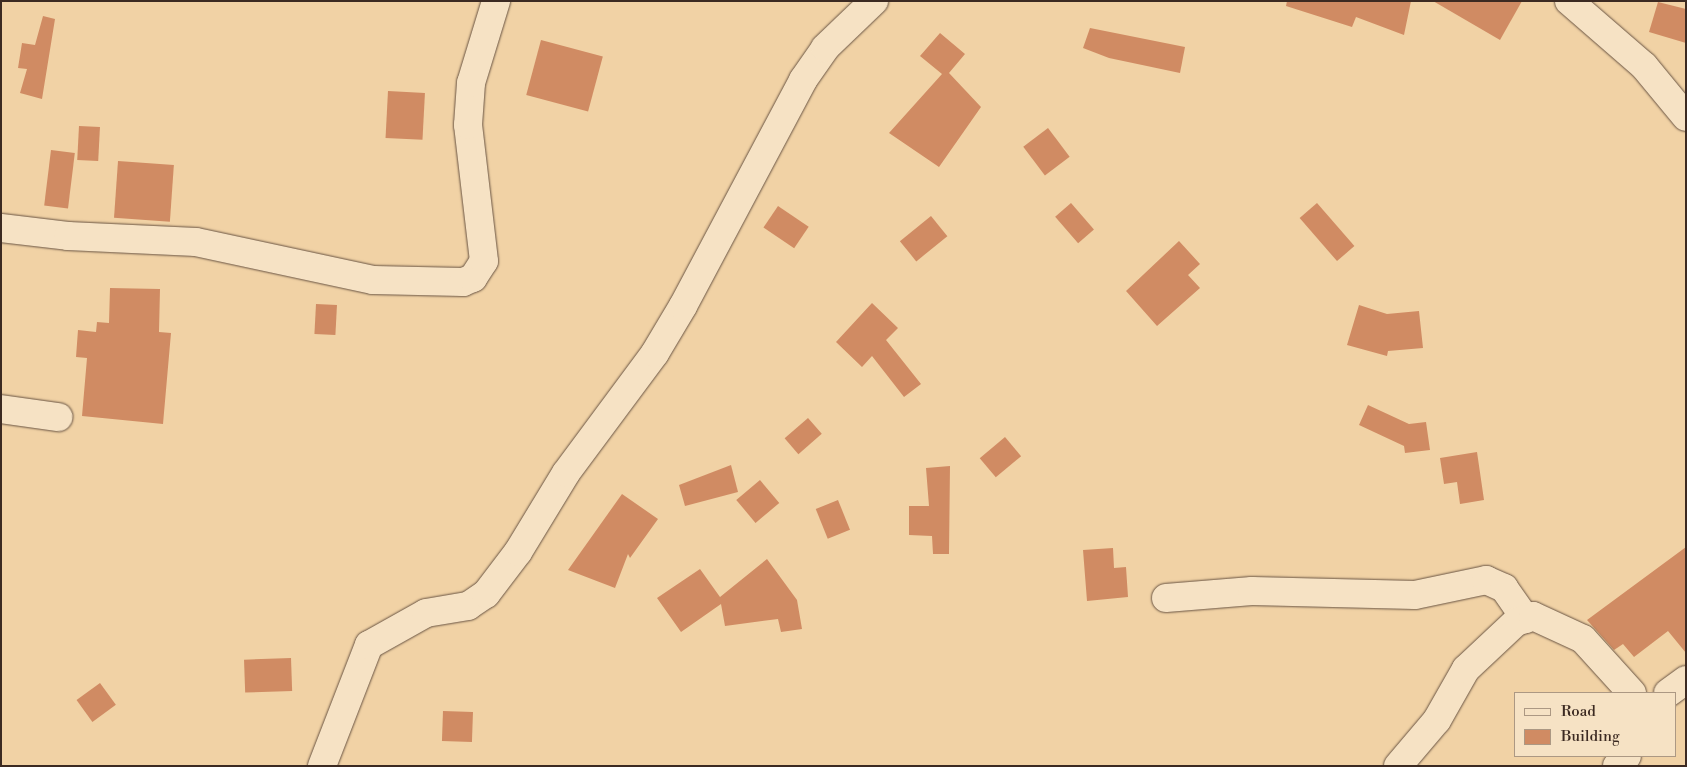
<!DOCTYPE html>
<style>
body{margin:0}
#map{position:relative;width:1687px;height:767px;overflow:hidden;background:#f1d2a5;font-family:"Libre Bodoni",serif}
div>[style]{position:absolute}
.building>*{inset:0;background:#d08b63;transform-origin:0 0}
.roads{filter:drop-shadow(0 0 1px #695443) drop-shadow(0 0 1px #695443)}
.street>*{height:28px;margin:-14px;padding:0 14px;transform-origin:14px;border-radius:14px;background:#f6e2c4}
.secondary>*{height:28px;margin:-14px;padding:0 14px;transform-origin:14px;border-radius:14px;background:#f6e2c4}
span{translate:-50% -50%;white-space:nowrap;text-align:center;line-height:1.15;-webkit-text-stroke:5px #f6e2c4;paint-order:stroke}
.frame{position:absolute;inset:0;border:2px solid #3c2a22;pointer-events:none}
.legend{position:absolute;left:1514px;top:692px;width:162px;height:65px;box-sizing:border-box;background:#f6e2c4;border:1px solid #ac9883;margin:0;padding:6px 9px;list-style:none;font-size:15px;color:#3c2a22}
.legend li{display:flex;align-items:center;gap:10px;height:25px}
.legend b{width:25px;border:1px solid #ac9883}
</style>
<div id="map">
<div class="building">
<div style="clip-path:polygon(1287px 1px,1411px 1px,1404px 35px,1356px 17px,1352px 27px,1286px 6px)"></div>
<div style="clip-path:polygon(1433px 1px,1522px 1px,1500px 40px)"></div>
<div style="clip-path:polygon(1658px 2px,1686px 9px,1686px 43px,1649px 32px)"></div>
<div style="clip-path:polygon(43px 16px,55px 19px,42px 99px,20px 93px,27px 69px,18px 68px,22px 43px,35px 45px)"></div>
<div style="clip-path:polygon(1090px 28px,1185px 47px,1180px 73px,1109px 58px,1083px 48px)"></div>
<div style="clip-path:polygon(940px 33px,965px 54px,949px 73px,981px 107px,939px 167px,889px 133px,942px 74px,920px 56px)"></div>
<div style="left:541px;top:40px;width:64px;height:57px;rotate:15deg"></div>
<div style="left:388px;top:91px;width:37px;height:47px;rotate:3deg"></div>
<div style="left:79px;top:126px;width:21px;height:34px;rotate:3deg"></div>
<div style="left:1048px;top:128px;width:36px;height:31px;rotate:53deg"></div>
<div style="left:51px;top:150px;width:24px;height:56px;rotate:7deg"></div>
<div style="left:118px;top:161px;width:56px;height:57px;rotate:4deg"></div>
<div style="left:1071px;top:203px;width:35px;height:21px;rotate:49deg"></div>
<div style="left:1317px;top:203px;width:57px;height:23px;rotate:49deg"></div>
<div style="left:778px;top:206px;width:37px;height:26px;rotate:34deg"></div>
<div style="left:931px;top:216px;width:26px;height:40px;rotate:51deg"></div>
<div style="clip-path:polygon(1179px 241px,1200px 264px,1188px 275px,1200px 288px,1157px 326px,1126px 291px)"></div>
<div style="clip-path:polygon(110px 288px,160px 289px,159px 332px,171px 333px,163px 424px,82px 416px,87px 358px,76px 357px,78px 330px,96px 332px,97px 322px,109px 323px)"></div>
<div style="clip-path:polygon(872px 303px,898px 328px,886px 340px,921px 384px,904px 397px,872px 356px,862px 367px,836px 342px)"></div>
<div style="left:316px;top:304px;width:21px;height:30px;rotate:3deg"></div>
<div style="clip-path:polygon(1359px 305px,1387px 314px,1419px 311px,1423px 348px,1388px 351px,1387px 356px,1347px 345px)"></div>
<div style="clip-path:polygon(1368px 405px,1409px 424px,1426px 422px,1430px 450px,1405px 453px,1404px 446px,1359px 425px)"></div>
<div style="left:808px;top:418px;width:21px;height:31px;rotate:49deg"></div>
<div style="left:1005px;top:437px;width:25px;height:33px;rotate:50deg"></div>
<div style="clip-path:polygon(1477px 452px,1484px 500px,1460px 504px,1457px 482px,1444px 484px,1440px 458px)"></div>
<div style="clip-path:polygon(731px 465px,738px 492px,685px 506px,679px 485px)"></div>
<div style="clip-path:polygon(950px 466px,949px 554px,933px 554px,932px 536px,909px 535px,909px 506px,929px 506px,926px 468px)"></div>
<div style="left:760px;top:480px;width:30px;height:31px;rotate:50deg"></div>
<div style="clip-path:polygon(622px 494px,658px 519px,630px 558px,628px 554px,615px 588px,568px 570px)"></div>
<div style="left:838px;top:500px;width:32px;height:24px;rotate:68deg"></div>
<div style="clip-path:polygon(1686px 547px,1686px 653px,1668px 631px,1634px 657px,1623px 644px,1614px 650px,1587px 620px)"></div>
<div style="clip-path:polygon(1113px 548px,1114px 568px,1126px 567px,1128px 597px,1087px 601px,1083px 550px)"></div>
<div style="clip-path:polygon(767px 559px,797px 600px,802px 629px,781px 632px,778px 619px,725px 626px,721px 604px,681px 632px,657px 598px,700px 569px,720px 597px)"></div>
<div style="left:291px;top:658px;width:33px;height:47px;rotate:88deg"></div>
<div style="left:100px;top:683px;width:27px;height:29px;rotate:54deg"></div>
<div style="left:443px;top:711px;width:30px;height:30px;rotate:2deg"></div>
</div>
<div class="roads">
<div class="street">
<div style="left:1px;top:228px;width:67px;rotate:6.8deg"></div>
<div style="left:68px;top:236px;width:128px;rotate:2.7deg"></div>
<div style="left:196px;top:242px;width:181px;rotate:12.1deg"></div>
<div style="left:373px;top:280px;width:90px;rotate:1.3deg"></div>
<div style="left:463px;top:282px;width:11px;rotate:-22deg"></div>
<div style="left:473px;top:278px;width:20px;rotate:-57deg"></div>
<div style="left:484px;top:261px;width:137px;rotate:-96.7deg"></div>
<div style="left:468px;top:125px;width:42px;rotate:-85.9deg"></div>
<div style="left:471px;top:83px;width:86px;rotate:-73deg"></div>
<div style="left:1px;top:409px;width:58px;rotate:8deg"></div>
<div style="left:1166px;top:598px;width:86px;rotate:-4.7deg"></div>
<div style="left:1252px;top:591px;width:163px;rotate:1.4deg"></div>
<div style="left:1415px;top:595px;width:73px;rotate:-11.9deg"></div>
<div style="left:1486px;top:580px;width:20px;rotate:24deg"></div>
<div style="left:1504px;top:588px;width:38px;rotate:55deg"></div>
<div style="left:1668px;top:693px;width:22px;rotate:-36deg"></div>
<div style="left:322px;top:766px;width:130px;rotate:-68.8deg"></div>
<div style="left:369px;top:645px;width:65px;rotate:-29.3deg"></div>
<div style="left:426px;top:613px;width:43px;rotate:-9.5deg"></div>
<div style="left:468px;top:606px;width:22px;rotate:-34deg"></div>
<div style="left:486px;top:594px;width:53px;rotate:-52.7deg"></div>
<div style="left:518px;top:552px;width:92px;rotate:-58.7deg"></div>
<div style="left:566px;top:473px;width:149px;rotate:-53.4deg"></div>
<div style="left:655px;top:353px;width:55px;rotate:-59.2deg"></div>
<div style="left:683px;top:306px;width:256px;rotate:-62deg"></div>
<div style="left:803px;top:80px;width:39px;rotate:-55deg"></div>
<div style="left:825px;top:48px;width:68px;rotate:-43.8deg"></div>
<div style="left:1398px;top:766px;width:60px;rotate:-49.7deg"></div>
<div style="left:1437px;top:720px;width:59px;rotate:-60.4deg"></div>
<div style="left:1466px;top:669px;width:69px;rotate:-43.2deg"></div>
<div style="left:1516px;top:622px;width:18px;rotate:-19deg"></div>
<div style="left:1533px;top:616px;width:55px;rotate:24.7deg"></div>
<div style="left:1583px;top:639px;width:73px;rotate:47.8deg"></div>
<div style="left:1617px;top:766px;width:14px;rotate:-45deg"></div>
</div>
<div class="secondary">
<div style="left:1569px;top:1px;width:99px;rotate:40.9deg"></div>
<div style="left:1644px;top:66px;width:66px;rotate:50.5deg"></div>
</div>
</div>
<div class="frame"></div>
<ul class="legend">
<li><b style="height:6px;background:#f6e2c4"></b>Road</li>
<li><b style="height:14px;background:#d08b63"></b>Building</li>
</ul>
</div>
